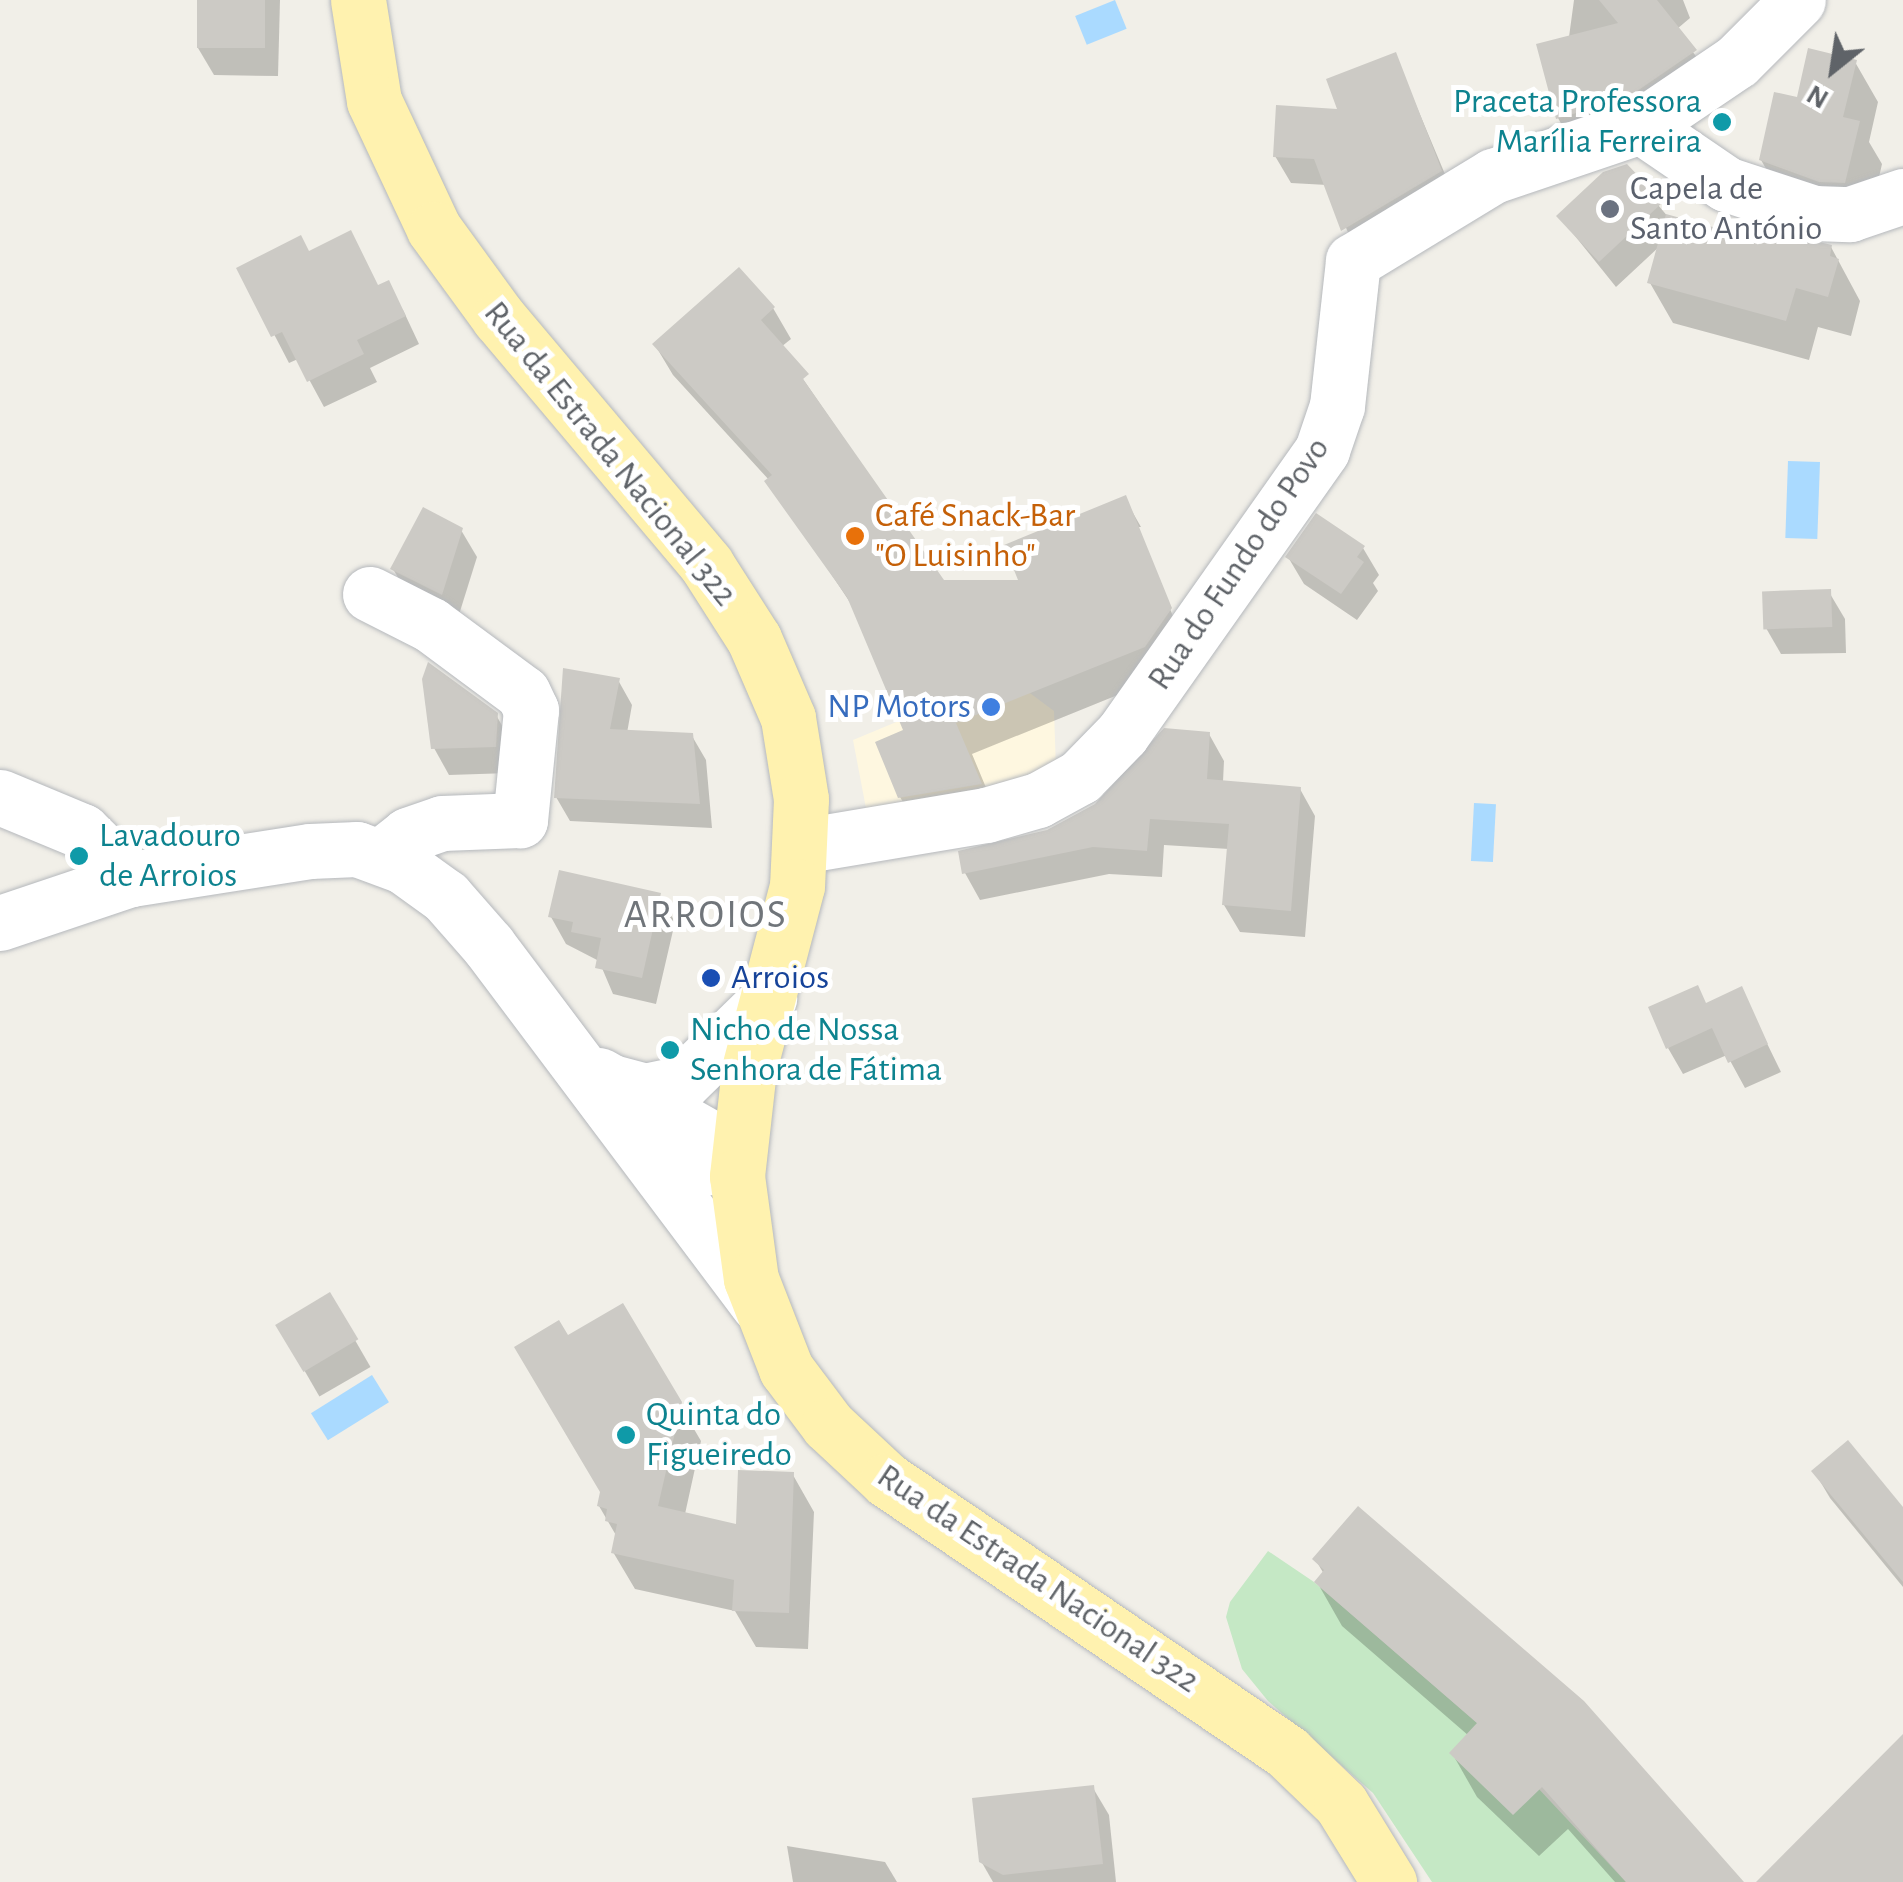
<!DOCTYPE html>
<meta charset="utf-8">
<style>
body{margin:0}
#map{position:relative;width:1903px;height:1882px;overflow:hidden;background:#f1efe8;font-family:"Alegreya Sans",sans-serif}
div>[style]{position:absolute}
.commercial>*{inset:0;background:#fef7e0}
.green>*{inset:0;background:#c5e8c5}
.water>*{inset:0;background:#aadaff;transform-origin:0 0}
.shadow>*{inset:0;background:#0003;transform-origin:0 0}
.building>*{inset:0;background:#cccac5;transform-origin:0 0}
.roads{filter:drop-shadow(0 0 2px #b5b8bc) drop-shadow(0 0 2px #b5b8bc)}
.street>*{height:55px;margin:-27.5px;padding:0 27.5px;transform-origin:27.5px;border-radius:27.5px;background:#fff}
.secondary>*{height:55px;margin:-27.5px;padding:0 27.5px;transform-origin:27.5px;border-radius:27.5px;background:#fff}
.primary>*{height:55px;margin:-27.5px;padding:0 27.5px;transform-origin:27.5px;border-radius:27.5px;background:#fff2af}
.dots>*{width:28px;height:28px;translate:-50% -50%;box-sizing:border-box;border:5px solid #fff;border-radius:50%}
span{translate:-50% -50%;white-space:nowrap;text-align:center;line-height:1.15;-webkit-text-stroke:10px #fff;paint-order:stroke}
.culture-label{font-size:35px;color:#0d838f}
.right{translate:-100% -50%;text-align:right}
.left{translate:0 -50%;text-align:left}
.worship-label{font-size:35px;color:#5b616d}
.street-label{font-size:35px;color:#5f6368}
.food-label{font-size:35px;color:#c56008}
.shop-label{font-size:35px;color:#366cbe}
.transit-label{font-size:35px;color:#164399}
.quarter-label{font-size:40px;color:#70757a;letter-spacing:2.5px}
.north{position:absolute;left:1783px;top:20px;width:100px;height:100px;-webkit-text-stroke:8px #fff;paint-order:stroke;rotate:210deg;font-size:28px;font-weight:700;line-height:40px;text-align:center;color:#5f6368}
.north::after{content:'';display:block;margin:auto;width:35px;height:45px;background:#5f6368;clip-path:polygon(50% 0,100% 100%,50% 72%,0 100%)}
</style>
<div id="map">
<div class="commercial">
<div style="clip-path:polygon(1007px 676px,1054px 711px,1056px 769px,869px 824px,853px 740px)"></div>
</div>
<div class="green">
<div style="clip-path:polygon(1268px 1551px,1314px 1582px,1477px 1723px,1626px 1882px,1432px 1882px,1373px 1793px,1268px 1701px,1242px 1669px,1226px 1617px,1230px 1602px)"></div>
</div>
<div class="water">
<div style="left:1115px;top:0;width:31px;height:43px;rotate:68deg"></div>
<div style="left:1788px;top:461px;width:32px;height:77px;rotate:2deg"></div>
<div style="left:1474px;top:803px;width:22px;height:58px;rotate:3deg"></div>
<div style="left:372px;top:1375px;width:32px;height:72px;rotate:58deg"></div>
</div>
<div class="shadow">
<div style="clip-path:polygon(199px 0,280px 0,278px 76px,214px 75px,198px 48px)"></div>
<div style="clip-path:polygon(1574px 0,1683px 0,1690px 18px,1677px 29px,1711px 78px,1573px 145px,1558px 118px)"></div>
<div style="clip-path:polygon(1395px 55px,1455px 198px,1359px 257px,1327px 185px,1291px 183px,1275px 156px,1341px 112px)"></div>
<div style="clip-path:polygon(1855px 62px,1878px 102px,1869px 142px,1882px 164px,1869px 222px,1784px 200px,1761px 160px,1798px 99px)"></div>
<div style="clip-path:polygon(1626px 167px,1669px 218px,1758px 242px,1831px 247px,1860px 301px,1851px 336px,1818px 327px,1809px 360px,1673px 323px,1650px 283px,1660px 246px,1616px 287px,1559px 216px)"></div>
<div style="clip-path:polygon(309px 254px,379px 288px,403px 310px,419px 344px,370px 368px,377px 382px,324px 407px,298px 359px,289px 363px,240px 269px)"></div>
<div style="clip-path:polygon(773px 308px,791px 339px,781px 347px,943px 583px,1022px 583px,1125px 499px,1141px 527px,1136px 527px,1175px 621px,1162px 677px,972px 754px,997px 814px,918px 828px,900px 797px,906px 731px,855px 610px,769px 480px,673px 375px,655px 345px)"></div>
<div style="clip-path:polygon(461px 530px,477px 557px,457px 621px,409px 596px,393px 569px)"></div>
<div style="clip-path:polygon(1363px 548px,1379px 575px,1373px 583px,1378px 591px,1357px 620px,1304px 584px,1288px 557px)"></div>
<div style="clip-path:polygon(1829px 592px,1845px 619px,1846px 653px,1781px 654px,1766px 628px)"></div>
<div style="clip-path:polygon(618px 680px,632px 705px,627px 733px,692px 736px,706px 760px,712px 828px,570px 821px,556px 797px)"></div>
<div style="clip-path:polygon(496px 715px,512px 743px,510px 773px,449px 775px,434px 748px)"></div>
<div style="clip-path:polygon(1209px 734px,1224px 761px,1223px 782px,1300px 789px,1315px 816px,1305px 937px,1240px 932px,1224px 905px,1229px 849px,1164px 845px,1162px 877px,1109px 874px,980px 900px,965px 873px,1097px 806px)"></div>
<div style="clip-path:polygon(659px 895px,675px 922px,656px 1004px,613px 994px,599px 961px,566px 944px,551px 917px)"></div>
<div style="clip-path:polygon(1741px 990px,1781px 1072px,1745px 1088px,1727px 1055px,1683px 1074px,1668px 1048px,1706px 1005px)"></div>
<div style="left:329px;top:1295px;width:83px;height:59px;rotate:60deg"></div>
<div style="clip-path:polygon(622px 1306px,701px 1441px,685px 1514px,738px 1527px,793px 1475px,814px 1512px,808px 1649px,756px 1647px,735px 1611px,635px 1589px,613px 1552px,617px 1537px,599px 1506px,602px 1492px,567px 1339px)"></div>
<div style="clip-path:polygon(1814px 1471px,1903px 1510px,1903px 1587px,1830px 1498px)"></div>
<div style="clip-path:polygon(1315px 1559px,1741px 1882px,1615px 1882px,1568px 1829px,1539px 1856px,1477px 1797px,1452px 1753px,1469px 1736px,1342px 1626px,1317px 1582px,1324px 1574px)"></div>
<div style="clip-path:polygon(1093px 1788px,1109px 1815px,1116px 1882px,993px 1882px,981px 1861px)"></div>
<div style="clip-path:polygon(787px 1846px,885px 1862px,897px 1882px,793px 1882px)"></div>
</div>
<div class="building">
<div style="left:197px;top:0;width:68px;height:48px"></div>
<div style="clip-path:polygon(1599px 0,1657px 0,1697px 50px,1627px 98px,1556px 119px,1536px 44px,1618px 23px)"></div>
<div style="clip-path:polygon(1808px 48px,1857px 60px,1843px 117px,1860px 121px,1845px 183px,1819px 182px,1759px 160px,1774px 92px,1797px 97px)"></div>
<div style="clip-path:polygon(1396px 52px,1442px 171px,1341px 231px,1314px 159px,1273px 157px,1276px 105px,1337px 109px,1326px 79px)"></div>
<div style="clip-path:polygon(1627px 164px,1663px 202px,1599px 262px,1556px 216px,1603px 172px)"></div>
<div style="clip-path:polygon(1666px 214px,1756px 239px,1759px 228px,1832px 245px,1830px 256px,1839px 259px,1828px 297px,1796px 288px,1786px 321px,1647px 283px)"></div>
<div style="clip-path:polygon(351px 230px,378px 285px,389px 280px,406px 316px,357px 340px,364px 354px,307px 382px,282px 332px,271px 337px,236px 268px,301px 235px,309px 251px)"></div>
<div style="clip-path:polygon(739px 267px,775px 307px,761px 320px,809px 374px,803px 379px,944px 580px,1018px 580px,1004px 545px,1126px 495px,1172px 608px,1145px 647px,956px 723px,982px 784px,898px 798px,875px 742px,903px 730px,847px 597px,764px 481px,772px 475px,652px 344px)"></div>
<div style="clip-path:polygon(423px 507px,463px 528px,442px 595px,390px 569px)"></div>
<div style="clip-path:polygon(1316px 513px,1365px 546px,1357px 557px,1364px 562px,1341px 594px,1285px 557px)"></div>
<div style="left:1831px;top:589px;width:38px;height:69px;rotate:88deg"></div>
<div style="clip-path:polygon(428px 662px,498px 713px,496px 747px,431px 749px,422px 679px)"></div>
<div style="clip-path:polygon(563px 668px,620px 678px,610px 729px,693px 733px,700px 804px,554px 798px)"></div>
<div style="clip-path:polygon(1164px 728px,1210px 732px,1207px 779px,1301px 787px,1291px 911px,1222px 905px,1229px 824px,1150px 819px,1147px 851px,1093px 847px,962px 874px,958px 851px,1047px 830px,1095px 804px)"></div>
<div style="clip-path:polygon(559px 870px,661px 893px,642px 978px,595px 968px,601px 938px,571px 932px,573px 922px,548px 917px)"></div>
<div style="clip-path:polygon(1698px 985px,1706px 1003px,1742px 986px,1768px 1044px,1728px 1063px,1712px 1028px,1666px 1049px,1648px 1007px)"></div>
<div style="left:330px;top:1292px;width:55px;height:64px;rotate:59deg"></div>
<div style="clip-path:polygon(623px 1303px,682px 1402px,658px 1506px,736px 1524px,738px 1470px,794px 1472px,789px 1613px,732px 1611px,734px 1580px,611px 1553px,617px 1524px,605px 1521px,607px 1509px,597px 1506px,600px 1492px,514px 1347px,559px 1320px,568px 1335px)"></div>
<div style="clip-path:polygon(1848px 1440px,1903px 1507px,1903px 1582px,1811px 1471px)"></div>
<div style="clip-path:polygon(1358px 1506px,1584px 1701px,1744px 1882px,1626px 1882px,1542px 1787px,1513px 1815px,1449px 1753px,1477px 1723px,1314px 1582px,1324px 1570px,1312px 1559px)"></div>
<div style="clip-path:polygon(1903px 1734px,1903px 1882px,1756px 1882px)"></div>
<div style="clip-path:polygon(1094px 1785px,1103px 1864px,1003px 1875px,979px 1862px,972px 1798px)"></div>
</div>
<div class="roads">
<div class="street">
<div style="left:1641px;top:126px;width:103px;rotate:34.3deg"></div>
<div style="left:1726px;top:184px;width:93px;rotate:18.2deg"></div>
<div style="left:1814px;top:213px;width:36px;rotate:2deg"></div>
<div style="left:1850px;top:214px;width:56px;rotate:-18.8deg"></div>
<div style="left:370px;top:594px;width:68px;rotate:26.9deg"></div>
<div style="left:431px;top:625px;width:114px;rotate:36.5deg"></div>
<div style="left:523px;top:693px;width:19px;rotate:65deg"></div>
<div style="left:531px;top:710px;width:111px;rotate:95.7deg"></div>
<div style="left:520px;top:820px;width:78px;rotate:177.8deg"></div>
<div style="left:442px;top:823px;width:36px;rotate:161deg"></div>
<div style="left:408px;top:835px;width:33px;rotate:142deg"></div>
<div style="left:0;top:797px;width:89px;rotate:22.5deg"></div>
<div style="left:82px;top:831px;width:69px;rotate:44.4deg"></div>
<div style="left:801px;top:846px;width:188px;rotate:-9.5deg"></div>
<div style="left:986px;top:815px;width:54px;rotate:-16.1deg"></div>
<div style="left:1038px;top:800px;width:48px;rotate:-28.7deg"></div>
<div style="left:1080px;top:777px;width:60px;rotate:-45.7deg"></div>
<div style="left:1122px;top:734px;width:347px;rotate:-54.8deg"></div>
<div style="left:1322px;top:450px;width:46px;rotate:-71.2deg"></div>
<div style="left:1337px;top:406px;width:146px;rotate:-83.7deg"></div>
<div style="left:1353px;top:261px;width:164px;rotate:-31.3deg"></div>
<div style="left:1493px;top:176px;width:156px;rotate:-18.7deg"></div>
<div style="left:1641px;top:126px;width:116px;rotate:-34.1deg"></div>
<div style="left:1737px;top:61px;width:86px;rotate:-45deg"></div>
</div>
<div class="secondary">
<div style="left:0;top:923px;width:138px;rotate:-18.6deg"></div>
<div style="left:131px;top:879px;width:181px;rotate:-8.9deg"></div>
<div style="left:310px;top:851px;width:47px;rotate:-2.4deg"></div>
<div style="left:357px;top:849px;width:49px;rotate:20.3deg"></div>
<div style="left:403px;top:866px;width:53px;rotate:35.8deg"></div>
<div style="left:446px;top:897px;width:64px;rotate:48.8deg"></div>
<div style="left:488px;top:945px;width:450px;rotate:53.1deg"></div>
<div style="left:599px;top:1075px;width:159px;rotate:29.5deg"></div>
<div style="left:737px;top:1153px;width:24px;rotate:145deg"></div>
<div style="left:717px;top:1167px;width:24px;rotate:178deg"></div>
<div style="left:693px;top:1168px;width:66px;rotate:-151.1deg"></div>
<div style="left:612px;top:1082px;width:34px;rotate:15deg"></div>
<div style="left:645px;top:1091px;width:38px;rotate:-12deg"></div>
<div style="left:682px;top:1083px;width:122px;rotate:-44.3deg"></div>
</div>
<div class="primary">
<div style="left:358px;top:0;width:102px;rotate:81deg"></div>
<div style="left:374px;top:101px;width:141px;rotate:64.9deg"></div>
<div style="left:434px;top:229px;width:110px;rotate:53.9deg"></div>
<div style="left:499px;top:318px;width:322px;rotate:49.9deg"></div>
<div style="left:706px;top:564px;width:89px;rotate:57.4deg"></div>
<div style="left:754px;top:639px;width:86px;rotate:66.7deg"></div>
<div style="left:788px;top:718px;width:82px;rotate:80.9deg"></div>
<div style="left:801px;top:799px;width:87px;rotate:92.6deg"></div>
<div style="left:797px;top:886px;width:189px;rotate:104.7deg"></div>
<div style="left:749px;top:1069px;width:108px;rotate:96.4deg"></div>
<div style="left:737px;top:1176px;width:104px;rotate:82.3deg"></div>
<div style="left:751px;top:1279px;width:97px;rotate:68.7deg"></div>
<div style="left:786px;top:1369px;width:70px;rotate:53.1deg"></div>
<div style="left:828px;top:1425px;width:81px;rotate:43deg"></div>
<div style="left:887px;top:1480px;width:484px;rotate:34.2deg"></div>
<div style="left:1287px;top:1752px;width:75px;rotate:43.9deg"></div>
<div style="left:1341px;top:1804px;width:92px;rotate:58.4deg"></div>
</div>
</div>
<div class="dots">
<div style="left:1722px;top:122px;background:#0f9aa8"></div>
<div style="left:1610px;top:209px;background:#6b7280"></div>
<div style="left:855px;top:536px;background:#e8710a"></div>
<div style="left:991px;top:707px;background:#3f7fe0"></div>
<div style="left:79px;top:856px;background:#0f9aa8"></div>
<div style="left:711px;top:978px;background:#1a4fb4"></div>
<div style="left:670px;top:1050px;background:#0f9aa8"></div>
<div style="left:626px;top:1435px;background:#0f9aa8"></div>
</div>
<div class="culture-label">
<span class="right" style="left:1702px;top:122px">Praceta Professora<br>Marília Ferreira</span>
<span class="left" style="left:99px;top:856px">Lavadouro<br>de Arroios</span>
<span class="left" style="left:690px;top:1050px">Nicho de Nossa<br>Senhora de Fátima</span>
<span class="left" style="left:646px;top:1435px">Quinta do<br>Figueiredo</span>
</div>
<div class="worship-label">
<span class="left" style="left:1630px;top:209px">Capela de<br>Santo António</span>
</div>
<div class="street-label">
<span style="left:610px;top:454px;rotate:51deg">Rua da Estrada Nacional 322</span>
<span style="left:1239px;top:564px;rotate:-56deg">Rua do Fundo do Povo</span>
<span style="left:1038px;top:1579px;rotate:34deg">Rua da Estrada Nacional 322</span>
</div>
<div class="food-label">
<span class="left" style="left:875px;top:536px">Café Snack-Bar<br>"O Luisinho"</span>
</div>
<div class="shop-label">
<span class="right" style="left:971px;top:707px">NP Motors</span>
</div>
<div class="transit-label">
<span class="left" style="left:731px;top:978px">Arroios</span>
</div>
<div class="quarter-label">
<span style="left:706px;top:915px">ARROIOS</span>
</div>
<div class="north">N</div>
</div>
